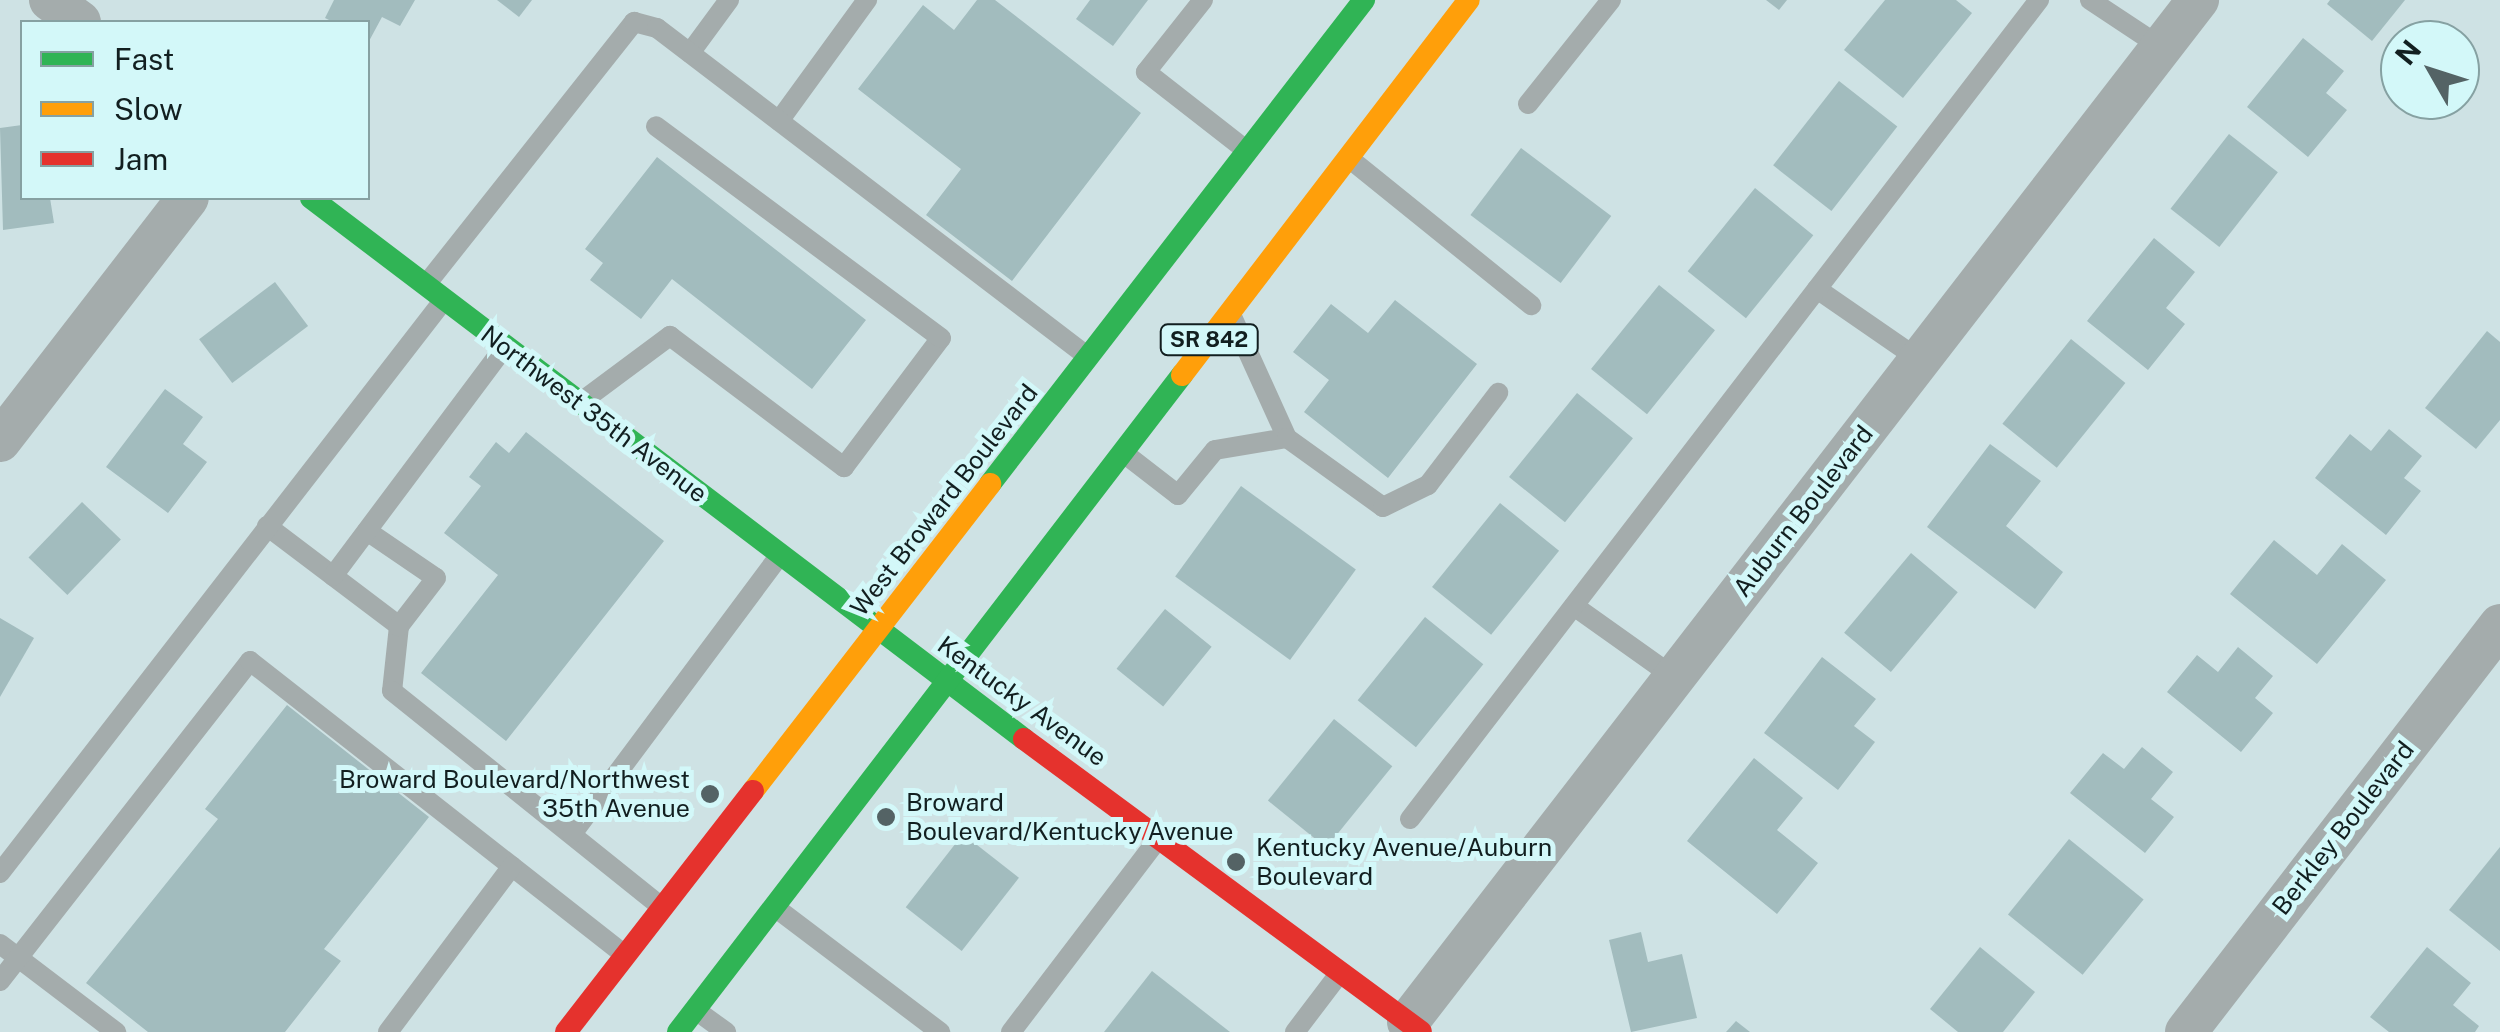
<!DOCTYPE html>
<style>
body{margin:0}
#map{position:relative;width:2500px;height:1032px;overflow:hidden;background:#cee2e4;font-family:"Public Sans",sans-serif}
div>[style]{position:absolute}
.building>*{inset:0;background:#a2bcbe;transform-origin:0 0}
.lane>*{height:20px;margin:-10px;padding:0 10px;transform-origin:10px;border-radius:10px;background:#a4acac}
.street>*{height:42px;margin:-21px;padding:0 21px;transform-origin:21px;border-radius:21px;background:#a4acac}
.fast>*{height:22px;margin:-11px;padding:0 11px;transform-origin:11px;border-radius:11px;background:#30b455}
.slow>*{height:22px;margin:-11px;padding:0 11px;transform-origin:11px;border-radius:11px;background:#ff9f0a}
.jam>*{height:22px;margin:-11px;padding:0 11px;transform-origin:11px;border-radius:11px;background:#e5322d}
.dots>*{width:28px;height:28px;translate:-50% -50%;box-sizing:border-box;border:5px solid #d3f8f9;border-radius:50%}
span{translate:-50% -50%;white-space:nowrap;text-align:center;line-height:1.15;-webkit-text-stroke:10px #d3f8f9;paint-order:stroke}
.shield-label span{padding:2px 8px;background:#d3f8f9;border:2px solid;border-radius:8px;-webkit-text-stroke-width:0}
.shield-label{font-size:22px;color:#121f20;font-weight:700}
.street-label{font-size:25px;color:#121f20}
.poi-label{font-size:25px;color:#121f20}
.right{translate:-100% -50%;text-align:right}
.left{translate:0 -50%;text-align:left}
.legend{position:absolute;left:20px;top:20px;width:350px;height:180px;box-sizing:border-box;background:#d3f8f9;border:2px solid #86a1a2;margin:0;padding:12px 18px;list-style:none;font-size:30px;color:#121f20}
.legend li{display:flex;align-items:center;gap:20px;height:50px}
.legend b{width:50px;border:2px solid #86a1a2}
.north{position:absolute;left:2380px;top:20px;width:100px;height:100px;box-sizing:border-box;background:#d3f8f9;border:2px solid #86a1a2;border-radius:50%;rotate:309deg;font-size:28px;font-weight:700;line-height:40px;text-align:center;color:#121f20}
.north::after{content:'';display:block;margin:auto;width:35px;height:45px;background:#546365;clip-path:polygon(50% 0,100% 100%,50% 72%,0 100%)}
</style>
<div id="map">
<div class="building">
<div style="clip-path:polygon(334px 0,415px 0,400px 26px,382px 17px,368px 43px,368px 22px,333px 22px,325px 18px)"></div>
<div style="clip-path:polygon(497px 0,532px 0,519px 17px)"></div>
<div style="clip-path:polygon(977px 0,995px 0,1141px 113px,1012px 281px,926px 215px,961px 169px,858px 89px,923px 5px,954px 30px)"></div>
<div style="clip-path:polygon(1090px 0,1148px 0,1113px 46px,1076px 19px)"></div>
<div style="clip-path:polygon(1766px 0,1787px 0,1779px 10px)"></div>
<div style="clip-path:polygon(1885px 0,1956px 0,1972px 13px,1903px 98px,1844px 50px)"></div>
<div style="clip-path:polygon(2330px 0,2405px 0,2372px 41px,2327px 4px)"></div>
<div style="clip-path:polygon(2303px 38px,2344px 71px,2326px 93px,2347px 110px,2308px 157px,2247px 107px)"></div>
<div style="left:1839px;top:81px;width:74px;height:107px;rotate:38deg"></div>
<div style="clip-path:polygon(22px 125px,22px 198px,50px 198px,54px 223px,3px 230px,0 128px)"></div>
<div style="left:2229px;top:134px;width:62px;height:95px;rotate:38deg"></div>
<div style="left:1521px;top:148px;width:113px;height:84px;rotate:37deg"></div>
<div style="clip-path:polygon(657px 157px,866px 320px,812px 389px,672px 279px,641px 319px,590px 280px,603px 263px,585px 249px)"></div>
<div style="left:1755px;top:188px;width:75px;height:107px;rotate:39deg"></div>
<div style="clip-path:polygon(2154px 238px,2195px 272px,2166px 308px,2185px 324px,2148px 370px,2087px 321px)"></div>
<div style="left:275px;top:282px;width:55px;height:95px;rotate:53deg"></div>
<div style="left:1659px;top:285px;width:72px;height:108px;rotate:39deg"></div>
<div style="clip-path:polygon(1395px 300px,1477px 364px,1388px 478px,1304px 412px,1329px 380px,1293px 352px,1331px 304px,1368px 333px)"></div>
<div style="clip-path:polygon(2487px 331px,2500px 342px,2500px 420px,2476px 449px,2425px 408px)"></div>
<div style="left:2071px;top:339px;width:70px;height:109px;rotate:39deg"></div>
<div style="clip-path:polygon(165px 389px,203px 417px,183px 444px,207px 462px,168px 513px,106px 467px)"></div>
<div style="left:1577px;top:393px;width:72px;height:108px;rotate:39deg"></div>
<div style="clip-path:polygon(2389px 429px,2422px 456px,2404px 478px,2421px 491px,2386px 535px,2315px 478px,2350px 434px,2371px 451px)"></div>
<div style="clip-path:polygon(526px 432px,664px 541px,506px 741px,421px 673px,498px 575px,444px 533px,481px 486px,469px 477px,496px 442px,509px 453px)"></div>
<div style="clip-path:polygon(1990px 444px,2041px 481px,2006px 526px,2063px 572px,2035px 609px,1927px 527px)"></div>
<div style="left:1241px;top:486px;width:142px;height:112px;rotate:36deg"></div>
<div style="left:82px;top:502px;width:54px;height:77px;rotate:44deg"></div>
<div style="left:1500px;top:503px;width:76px;height:108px;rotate:39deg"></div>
<div style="clip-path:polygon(2274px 540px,2317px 575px,2342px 544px,2386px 580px,2317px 664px,2230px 594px)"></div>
<div style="left:1911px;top:553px;width:61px;height:104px;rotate:40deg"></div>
<div style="left:1165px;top:609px;width:60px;height:77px;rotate:39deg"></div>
<div style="left:1425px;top:617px;width:75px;height:107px;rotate:39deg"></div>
<div style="clip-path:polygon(0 618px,34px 638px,0 697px)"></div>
<div style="clip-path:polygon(2238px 647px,2273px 676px,2255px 698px,2273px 713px,2241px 752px,2167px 692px,2197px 655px,2218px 672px)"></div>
<div style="clip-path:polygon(1822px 657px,1876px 699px,1854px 726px,1875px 742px,1838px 790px,1764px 733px)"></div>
<div style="clip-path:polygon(287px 705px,429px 817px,324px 949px,341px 961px,285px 1032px,148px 1032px,86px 983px,218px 819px,205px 809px)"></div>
<div style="left:1334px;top:719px;width:75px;height:105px;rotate:39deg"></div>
<div style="clip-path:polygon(2142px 747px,2173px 772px,2151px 799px,2174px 817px,2145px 853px,2070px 793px,2103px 753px,2124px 769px)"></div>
<div style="clip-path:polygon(1754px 758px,1803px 798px,1777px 830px,1818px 863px,1777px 914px,1687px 841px)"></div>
<div style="left:963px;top:834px;width:71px;height:93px;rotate:38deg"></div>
<div style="left:2069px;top:839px;width:96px;height:97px;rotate:39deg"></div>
<div style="clip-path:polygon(2500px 847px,2500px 951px,2449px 910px)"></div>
<div style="clip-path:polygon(1641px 932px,1648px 962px,1682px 954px,1697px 1018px,1631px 1032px,1609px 940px)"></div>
<div style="clip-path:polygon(1980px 947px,2035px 992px,2003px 1032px,1958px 1032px,1930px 1009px)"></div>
<div style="clip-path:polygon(2427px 947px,2471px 983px,2453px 1005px,2479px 1026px,2475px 1032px,2389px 1032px,2370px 1017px)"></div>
<div style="clip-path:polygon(1152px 971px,1230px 1032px,1104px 1032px)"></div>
<div style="clip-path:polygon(1736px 1021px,1750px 1032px,1726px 1032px)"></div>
</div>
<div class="lane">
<div style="left:1203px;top:0;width:92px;rotate:128.4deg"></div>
<div style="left:1146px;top:72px;width:127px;rotate:38deg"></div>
<div style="left:2090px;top:0;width:85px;rotate:33.5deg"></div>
<div style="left:690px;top:53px;width:66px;rotate:-53.7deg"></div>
<div style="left:1528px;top:104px;width:133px;rotate:-51.4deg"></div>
<div style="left:779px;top:121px;width:150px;rotate:-54deg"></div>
<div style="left:1350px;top:159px;width:233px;rotate:38.9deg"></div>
<div style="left:428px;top:282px;width:332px;rotate:-51.6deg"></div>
<div style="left:634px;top:22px;width:24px;rotate:15deg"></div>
<div style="left:657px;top:28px;width:541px;rotate:37.34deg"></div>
<div style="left:1817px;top:289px;width:125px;rotate:34.6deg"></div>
<div style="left:1233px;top:319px;width:131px;rotate:65.6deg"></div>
<div style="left:581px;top:402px;width:111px;rotate:-36.6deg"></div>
<div style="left:670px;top:336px;width:218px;rotate:37deg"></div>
<div style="left:844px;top:467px;width:161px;rotate:-53.1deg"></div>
<div style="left:941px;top:338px;width:355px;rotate:-143.4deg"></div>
<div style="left:1125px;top:454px;width:67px;rotate:37.7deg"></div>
<div style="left:1178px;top:495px;width:58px;rotate:-50.6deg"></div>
<div style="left:1215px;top:450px;width:73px;rotate:-9.5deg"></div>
<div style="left:1287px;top:438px;width:118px;rotate:35.7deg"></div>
<div style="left:1383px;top:507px;width:50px;rotate:-26.1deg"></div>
<div style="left:1428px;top:485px;width:116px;rotate:-52.7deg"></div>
<div style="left:267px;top:526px;width:166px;rotate:37.1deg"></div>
<div style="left:399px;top:626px;width:65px;rotate:96.1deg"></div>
<div style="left:392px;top:691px;width:342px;rotate:38.7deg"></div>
<div style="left:367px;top:531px;width:83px;rotate:34.3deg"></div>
<div style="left:436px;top:578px;width:61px;rotate:127.6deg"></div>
<div style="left:333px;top:576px;width:282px;rotate:-53.2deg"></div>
<div style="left:1574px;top:606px;width:123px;rotate:35.4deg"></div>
<div style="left:1410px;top:819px;width:1033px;rotate:-52.48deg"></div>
<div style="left:572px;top:834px;width:343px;rotate:-53.3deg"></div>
<div style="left:0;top:873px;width:723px;rotate:-52.24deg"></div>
<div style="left:776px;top:908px;width:206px;rotate:37.1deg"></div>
<div style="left:0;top:944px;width:146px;rotate:37.2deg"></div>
<div style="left:0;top:981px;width:406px;rotate:-52deg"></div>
<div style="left:250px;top:661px;width:475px;rotate:38.1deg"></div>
<div style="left:697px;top:1011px;width:36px;rotate:36deg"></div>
<div style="left:388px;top:1032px;width:207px;rotate:-53.2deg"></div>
<div style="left:1011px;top:1032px;width:243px;rotate:-52.7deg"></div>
<div style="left:1295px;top:1032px;width:73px;rotate:-52.8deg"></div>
</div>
<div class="street">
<div style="left:50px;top:0;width:37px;rotate:36deg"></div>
<div style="left:0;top:441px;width:307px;rotate:-52.3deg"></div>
<div style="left:1408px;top:1022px;width:1292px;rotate:-52.3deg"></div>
<div style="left:2186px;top:1032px;width:514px;rotate:-52.35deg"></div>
</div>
<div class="fast">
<div style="left:311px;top:198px;width:895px;rotate:37.19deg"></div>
<div style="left:990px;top:484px;width:612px;rotate:-52.31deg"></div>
<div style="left:678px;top:1032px;width:828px;rotate:-52.51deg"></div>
</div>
<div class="slow">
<div style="left:1182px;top:375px;width:472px;rotate:-52.6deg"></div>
<div style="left:753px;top:791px;width:388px;rotate:-52.3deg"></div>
</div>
<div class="jam">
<div style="left:1024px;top:739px;width:493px;rotate:36.4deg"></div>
<div style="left:566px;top:1032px;width:305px;rotate:-52.2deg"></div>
</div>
<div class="dots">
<div style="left:710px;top:794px;background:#546365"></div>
<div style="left:886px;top:817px;background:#546365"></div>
<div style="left:1236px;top:862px;background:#546365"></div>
</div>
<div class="shield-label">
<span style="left:1209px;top:340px">SR 842</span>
</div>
<div class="street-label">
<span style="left:594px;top:414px;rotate:37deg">Northwest 35th Avenue</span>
<span style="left:944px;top:500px;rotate:-52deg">West Broward Boulevard</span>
<span style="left:1803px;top:511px;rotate:-52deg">Auburn Boulevard</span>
<span style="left:1022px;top:701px;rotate:36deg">Kentucky Avenue</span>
<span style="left:2343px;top:828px;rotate:-52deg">Berkley Boulevard</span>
</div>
<div class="poi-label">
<span class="right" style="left:690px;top:794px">Broward Boulevard/Northwest<br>35th Avenue</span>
<span class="left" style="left:906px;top:817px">Broward<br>Boulevard/Kentucky Avenue</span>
<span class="left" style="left:1256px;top:862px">Kentucky Avenue/Auburn<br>Boulevard</span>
</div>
<ul class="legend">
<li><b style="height:12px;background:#30b455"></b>Fast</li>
<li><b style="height:12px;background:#ff9f0a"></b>Slow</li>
<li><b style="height:12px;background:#e5322d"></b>Jam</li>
</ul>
<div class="north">N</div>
</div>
